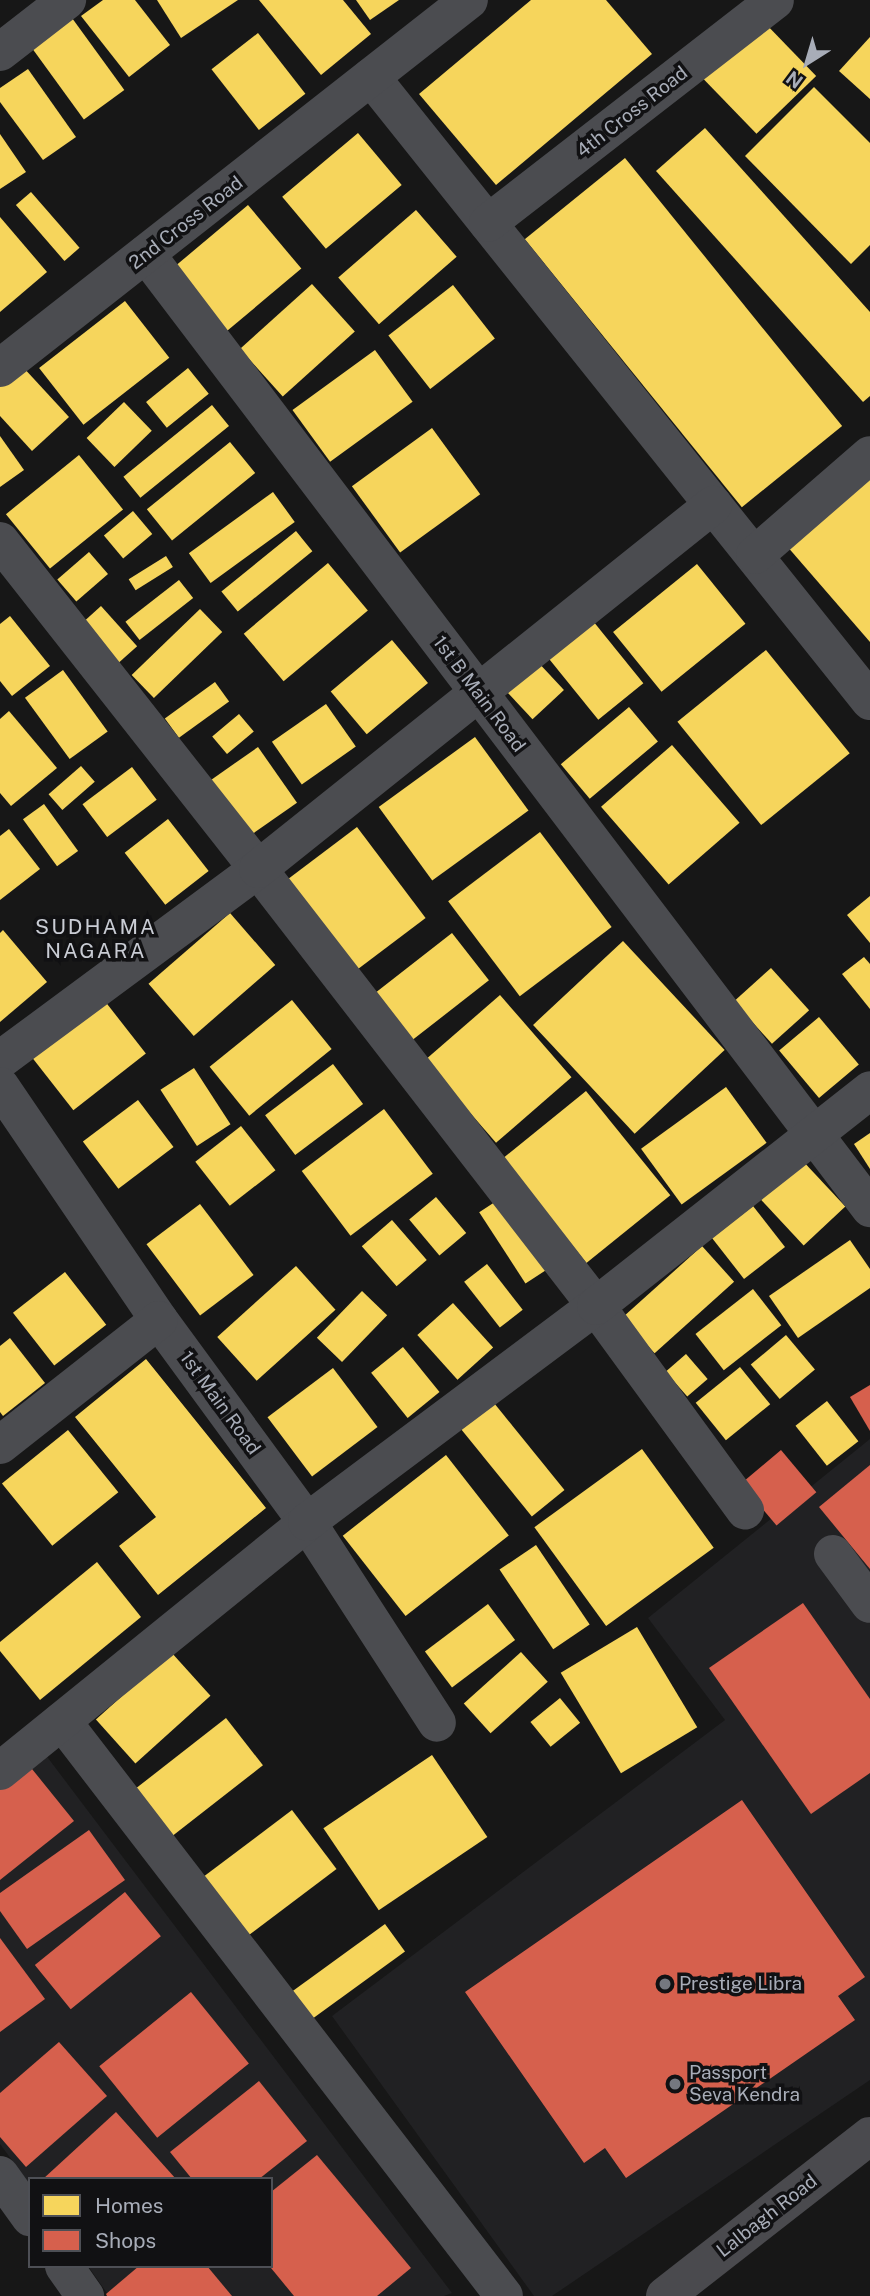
<!DOCTYPE html>
<style>
body{margin:0}
#map{position:relative;width:870px;height:2296px;overflow:hidden;background:#171717;font-family:"Public Sans",sans-serif}
div>[style]{position:absolute}
.built>*{inset:0;background:#212123}
.homes>*{inset:0;background:#f6d55c;transform-origin:0 0}
.shops>*{inset:0;background:#d6604d;transform-origin:0 0}
.minor>*{height:38px;margin:-19px;padding:0 19px;transform-origin:19px;border-radius:19px;background:#4b4c50}
.secondary>*{height:38px;margin:-19px;padding:0 19px;transform-origin:19px;border-radius:19px;background:#4a4a4e}
.dots>*{width:19px;height:19px;translate:-50% -50%;box-sizing:border-box;border:4px solid #111113;border-radius:50%}
span{translate:-50% -50%;white-space:nowrap;text-align:center;line-height:1.15;-webkit-text-stroke:7px #111113;paint-order:stroke}
.street-label{font-size:19px;color:#a8adb8}
.poi-label{font-size:19px;color:#a8adb8}
.left{translate:0 -50%;text-align:left}
.neighbourhood-label{font-size:21px;color:#c9ccd4;letter-spacing:2px}
.legend{position:absolute;left:28px;top:2177px;width:245px;height:91px;box-sizing:border-box;background:#111113;border:2px solid #4d4f55;margin:0;padding:9px 12px;list-style:none;font-size:21px;color:#a8adb8}
.legend li{display:flex;align-items:center;gap:14px;height:35px}
.legend b{width:35px;border:2px solid #4d4f55}
.north{position:absolute;left:772px;top:28px;width:70px;height:70px;-webkit-text-stroke:5px #111113;paint-order:stroke;rotate:217deg;font-size:19px;font-weight:700;line-height:28px;text-align:center;color:#a8adb8}
.north::after{content:'';display:block;margin:auto;width:24px;height:32px;background:#a8adb8;clip-path:polygon(50% 0,100% 100%,50% 72%,0 100%)}
</style>
<div id="map">
<div class="built">
<div style="clip-path:polygon(870px 1439px,870px 2080px,552px 2296px,534px 2296px,332px 2016px,725px 1720px,648px 1618px)"></div>
<div style="clip-path:polygon(45px 1754px,452px 2293px,444px 2296px,109px 2296px,88px 2266px,271px 2266px,271px 2179px,30px 2179px,30px 2185px,0 2144px,0 1787px)"></div>
</div>
<div class="homes">
<div style="clip-path:polygon(103px 0,135px 0,170px 45px,129px 77px,81px 16px)"></div>
<div style="clip-path:polygon(157px 0,238px 0,181px 38px)"></div>
<div style="clip-path:polygon(259px 0,343px 0,371px 34px,321px 75px)"></div>
<div style="clip-path:polygon(356px 0,399px 0,370px 20px)"></div>
<div style="clip-path:polygon(531px 0,606px 0,652px 54px,496px 185px,419px 94px)"></div>
<div style="left:72px;top:18px;width:89px;height:50px;rotate:54deg"></div>
<div style="left:762px;top:20px;width:78px;height:83px;rotate:46deg"></div>
<div style="left:258px;top:33px;width:77px;height:59px;rotate:52deg"></div>
<div style="clip-path:polygon(870px 37px,870px 99px,839px 71px)"></div>
<div style="clip-path:polygon(28px 69px,76px 137px,43px 160px,0 102px,0 88px)"></div>
<div style="clip-path:polygon(814px 87px,870px 143px,870px 245px,851px 264px,745px 156px)"></div>
<div style="clip-path:polygon(705px 128px,870px 312px,870px 396px,863px 402px,656px 171px)"></div>
<div style="left:358px;top:133px;width:68px;height:99px;rotate:50deg"></div>
<div style="clip-path:polygon(0 134px,26px 172px,0 189px)"></div>
<div style="left:625px;top:158px;width:345px;height:129px;rotate:51deg"></div>
<div style="left:31px;top:192px;width:74px;height:20px;rotate:49deg"></div>
<div style="left:248px;top:205px;width:83px;height:103px;rotate:50deg"></div>
<div style="left:416px;top:210px;width:62px;height:103px;rotate:49deg"></div>
<div style="clip-path:polygon(0 217px,47px 272px,0 312px)"></div>
<div style="left:312px;top:284px;width:64px;height:97px;rotate:48deg"></div>
<div style="left:453px;top:285px;width:68px;height:82px;rotate:52deg"></div>
<div style="left:125px;top:301px;width:72px;height:109px;rotate:52deg"></div>
<div style="left:375px;top:350px;width:64px;height:102px;rotate:54deg"></div>
<div style="clip-path:polygon(22px 366px,69px 417px,32px 451px,0 416px,0 386px)"></div>
<div style="left:188px;top:368px;width:33px;height:54px;rotate:51deg"></div>
<div style="left:124px;top:402px;width:40px;height:52px;rotate:46deg"></div>
<div style="left:212px;top:405px;width:27px;height:114px;rotate:51deg"></div>
<div style="left:432px;top:428px;width:82px;height:99px;rotate:54deg"></div>
<div style="clip-path:polygon(0 436px,24px 470px,0 487px)"></div>
<div style="left:230px;top:442px;width:40px;height:107px;rotate:51deg"></div>
<div style="left:79px;top:455px;width:70px;height:94px;rotate:51deg"></div>
<div style="clip-path:polygon(870px 473px,870px 642px,786px 545px)"></div>
<div style="left:273px;top:492px;width:37px;height:104px;rotate:54deg"></div>
<div style="left:133px;top:511px;width:30px;height:38px;rotate:50deg"></div>
<div style="left:296px;top:531px;width:26px;height:96px;rotate:51deg"></div>
<div style="left:89px;top:552px;width:29px;height:42px;rotate:49deg"></div>
<div style="left:166px;top:556px;width:13px;height:44px;rotate:58deg"></div>
<div style="left:328px;top:563px;width:62px;height:110px;rotate:50deg"></div>
<div style="left:697px;top:564px;width:77px;height:108px;rotate:51deg"></div>
<div style="left:179px;top:580px;width:23px;height:68px;rotate:52deg"></div>
<div style="left:101px;top:606px;width:54px;height:26px;rotate:48deg"></div>
<div style="left:200px;top:609px;width:32px;height:95px;rotate:46deg"></div>
<div style="clip-path:polygon(10px 616px,50px 666px,12px 696px,0 681px,0 624px)"></div>
<div style="left:593px;top:621px;width:80px;height:58px;rotate:51deg"></div>
<div style="left:392px;top:640px;width:56px;height:80px;rotate:50deg"></div>
<div style="left:766px;top:650px;width:133px;height:114px;rotate:51deg"></div>
<div style="left:536px;top:660px;width:41px;height:43px;rotate:47deg"></div>
<div style="left:63px;top:670px;width:76px;height:47px;rotate:54deg"></div>
<div style="left:215px;top:682px;width:24px;height:62px;rotate:54deg"></div>
<div style="left:326px;top:704px;width:52px;height:66px;rotate:55deg"></div>
<div style="left:629px;top:707px;width:45px;height:89px;rotate:50deg"></div>
<div style="clip-path:polygon(9px 711px,57px 768px,11px 806px,0 793px,0 719px)"></div>
<div style="left:239px;top:714px;width:23px;height:35px;rotate:50deg"></div>
<div style="left:475px;top:737px;width:91px;height:119px;rotate:54deg"></div>
<div style="left:672px;top:745px;width:103px;height:94px;rotate:49deg"></div>
<div style="left:258px;top:747px;width:68px;height:63px;rotate:55deg"></div>
<div style="left:81px;top:766px;width:21px;height:43px;rotate:49deg"></div>
<div style="left:132px;top:767px;width:41px;height:62px;rotate:53deg"></div>
<div style="left:44px;top:804px;width:58px;height:26px;rotate:54deg"></div>
<div style="left:168px;top:819px;width:66px;height:55px;rotate:52deg"></div>
<div style="left:357px;top:827px;width:114px;height:90px;rotate:53deg"></div>
<div style="clip-path:polygon(9px 829px,40px 869px,0 900px,0 836px)"></div>
<div style="left:540px;top:832px;width:119px;height:115px;rotate:53deg"></div>
<div style="clip-path:polygon(870px 896px,870px 943px,847px 915px)"></div>
<div style="left:230px;top:913px;width:69px;height:108px;rotate:49deg"></div>
<div style="clip-path:polygon(3px 930px,47px 982px,0 1022px,0 933px)"></div>
<div style="left:452px;top:933px;width:60px;height:100px;rotate:52deg"></div>
<div style="left:623px;top:941px;width:149px;height:123px;rotate:47deg"></div>
<div style="clip-path:polygon(864px 957px,870px 964px,870px 1009px,842px 974px)"></div>
<div style="left:771px;top:968px;width:57px;height:50px;rotate:48deg"></div>
<div style="left:500px;top:995px;width:109px;height:100px;rotate:49deg"></div>
<div style="left:104px;top:1000px;width:68px;height:92px;rotate:52deg"></div>
<div style="left:292px;top:1000px;width:63px;height:106px;rotate:51deg"></div>
<div style="left:819px;top:1017px;width:62px;height:52px;rotate:50deg"></div>
<div style="left:333px;top:1064px;width:50px;height:85px;rotate:53deg"></div>
<div style="left:194px;top:1068px;width:67px;height:40px;rotate:57deg"></div>
<div style="left:726px;top:1087px;width:69px;height:105px;rotate:54deg"></div>
<div style="left:586px;top:1091px;width:134px;height:108px;rotate:51deg"></div>
<div style="left:138px;top:1100px;width:59px;height:69px;rotate:53deg"></div>
<div style="left:384px;top:1109px;width:81px;height:103px;rotate:53deg"></div>
<div style="left:241px;top:1126px;width:56px;height:58px;rotate:52deg"></div>
<div style="clip-path:polygon(870px 1133px,870px 1169px,854px 1144px)"></div>
<div style="left:801px;top:1159px;width:65px;height:57px;rotate:47deg"></div>
<div style="left:436px;top:1197px;width:47px;height:35px;rotate:50deg"></div>
<div style="left:501px;top:1198px;width:85px;height:26px;rotate:57deg"></div>
<div style="left:200px;top:1204px;width:89px;height:67px;rotate:53deg"></div>
<div style="left:753px;top:1206px;width:52px;height:52px;rotate:52deg"></div>
<div style="left:392px;top:1220px;width:53px;height:40px;rotate:49deg"></div>
<div style="clip-path:polygon(850px 1240px,870px 1269px,870px 1288px,798px 1338px,769px 1296px)"></div>
<div style="left:702px;top:1246px;width:48px;height:107px;rotate:48deg"></div>
<div style="left:487px;top:1264px;width:58px;height:29px;rotate:52deg"></div>
<div style="left:296px;top:1266px;width:59px;height:106px;rotate:48deg"></div>
<div style="left:65px;top:1272px;width:67px;height:66px;rotate:52deg"></div>
<div style="left:753px;top:1289px;width:46px;height:73px;rotate:52deg"></div>
<div style="left:362px;top:1291px;width:35px;height:65px;rotate:44deg"></div>
<div style="left:453px;top:1303px;width:60px;height:48px;rotate:48deg"></div>
<div style="left:786px;top:1335px;width:45px;height:46px;rotate:50deg"></div>
<div style="clip-path:polygon(10px 1338px,45px 1383px,3px 1416px,0 1412px,0 1346px)"></div>
<div style="left:403px;top:1347px;width:58px;height:41px;rotate:51deg"></div>
<div style="left:686px;top:1354px;width:33px;height:27px;rotate:49deg"></div>
<div style="clip-path:polygon(146px 1359px,266px 1508px,158px 1595px,119px 1546px,156px 1517px,75px 1417px)"></div>
<div style="left:740px;top:1367px;width:48px;height:57px;rotate:51deg"></div>
<div style="left:333px;top:1368px;width:74px;height:82px;rotate:53deg"></div>
<div style="left:827px;top:1401px;width:51px;height:40px;rotate:52deg"></div>
<div style="left:494px;top:1403px;width:112px;height:42px;rotate:51deg"></div>
<div style="left:68px;top:1430px;width:80px;height:85px;rotate:51deg"></div>
<div style="left:642px;top:1449px;width:122px;height:133px;rotate:54deg"></div>
<div style="left:446px;top:1455px;width:102px;height:131px;rotate:52deg"></div>
<div style="left:536px;top:1545px;width:96px;height:44px;rotate:56deg"></div>
<div style="clip-path:polygon(97px 1562px,141px 1617px,40px 1700px,0 1651px,0 1642px)"></div>
<div style="left:488px;top:1604px;width:45px;height:79px;rotate:53deg"></div>
<div style="left:637px;top:1627px;width:117px;height:89px;rotate:59deg"></div>
<div style="left:171px;top:1652px;width:59px;height:101px;rotate:48deg"></div>
<div style="left:521px;top:1652px;width:40px;height:77px;rotate:48deg"></div>
<div style="left:560px;top:1698px;width:32px;height:38px;rotate:51deg"></div>
<div style="left:226px;top:1718px;width:60px;height:115px;rotate:52deg"></div>
<div style="left:432px;top:1755px;width:99px;height:131px;rotate:56deg"></div>
<div style="left:292px;top:1810px;width:74px;height:113px;rotate:53deg"></div>
<div style="left:385px;top:1924px;width:34px;height:114px;rotate:54deg"></div>
</div>
<div class="shops">
<div style="clip-path:polygon(870px 1385px,870px 1431px,850px 1397px)"></div>
<div style="left:781px;top:1450px;width:55px;height:52px;rotate:50deg"></div>
<div style="clip-path:polygon(870px 1465px,870px 1569px,819px 1507px)"></div>
<div style="clip-path:polygon(803px 1603px,870px 1699px,870px 1773px,811px 1814px,709px 1668px)"></div>
<div style="clip-path:polygon(28px 1764px,74px 1821px,0 1880px,0 1787px)"></div>
<div style="clip-path:polygon(742px 1800px,865px 1977px,838px 1996px,855px 2020px,626px 2178px,605px 2148px,584px 2163px,465px 1992px)"></div>
<div style="clip-path:polygon(89px 1830px,125px 1880px,27px 1949px,0 1911px,0 1893px)"></div>
<div style="left:125px;top:1892px;width:57px;height:116px;rotate:51deg"></div>
<div style="clip-path:polygon(0 1938px,45px 1999px,0 2032px)"></div>
<div style="left:191px;top:1992px;width:92px;height:118px;rotate:51deg"></div>
<div style="clip-path:polygon(59px 2042px,107px 2096px,26px 2167px,0 2137px,0 2093px)"></div>
<div style="clip-path:polygon(259px 2081px,307px 2141px,259px 2179px,192px 2179px,170px 2152px)"></div>
<div style="clip-path:polygon(116px 2112px,176px 2179px,43px 2179px)"></div>
<div style="clip-path:polygon(317px 2155px,411px 2268px,377px 2296px,294px 2296px,271px 2268px,271px 2192px)"></div>
<div style="clip-path:polygon(139px 2266px,207px 2266px,232px 2296px,107px 2296px,106px 2294px)"></div>
</div>
<div class="minor">
<div style="left:0;top:52px;width:85px;rotate:-37.8deg"></div>
<div style="left:371px;top:77px;width:799px;rotate:51.35deg"></div>
<div style="left:488px;top:223px;width:363px;rotate:-37.8deg"></div>
<div style="left:146px;top:254px;width:1198px;rotate:52.8deg"></div>
<div style="left:0;top:368px;width:596px;rotate:-38.12deg"></div>
<div style="left:0;top:541px;width:417px;rotate:51.8deg"></div>
<div style="left:258px;top:869px;width:552px;rotate:52.28deg"></div>
<div style="left:596px;top:1306px;width:253px;rotate:53.9deg"></div>
<div style="left:755px;top:555px;width:152px;rotate:-41deg"></div>
<div style="left:0;top:1060px;width:321px;rotate:-36.5deg"></div>
<div style="left:258px;top:869px;width:583px;rotate:-38.66deg"></div>
<div style="left:0;top:1086px;width:283px;rotate:55.8deg"></div>
<div style="left:159px;top:1320px;width:250px;rotate:53.8deg"></div>
<div style="left:307px;top:1522px;width:239px;rotate:57.1deg"></div>
<div style="left:0;top:1445px;width:202px;rotate:-38.2deg"></div>
<div style="left:833px;top:1554px;width:62px;rotate:53.5deg"></div>
<div style="left:62px;top:1721px;width:725px;rotate:52.45deg"></div>
<div style="left:0;top:1771px;width:395px;rotate:-39deg"></div>
<div style="left:307px;top:1522px;width:361px;rotate:-36.8deg"></div>
<div style="left:596px;top:1306px;width:349px;rotate:-38.2deg"></div>
<div style="left:0;top:2175px;width:52px;rotate:54.5deg"></div>
<div style="left:64px;top:2266px;width:37px;rotate:55deg"></div>
</div>
<div class="secondary">
<div style="left:665px;top:2296px;width:260px;rotate:-38deg"></div>
</div>
<div class="dots">
<div style="left:665px;top:1984px;background:#757880"></div>
<div style="left:675px;top:2084px;background:#757880"></div>
</div>
<div class="street-label">
<span style="left:632px;top:112px;rotate:-38deg">4th Cross Road</span>
<span style="left:186px;top:223px;rotate:-38deg">2nd Cross Road</span>
<span style="left:479px;top:694px;rotate:53deg">1st B Main Road</span>
<span style="left:220px;top:1403px;rotate:54deg">1st Main Road</span>
<span style="left:767px;top:2216px;rotate:-38deg">Lalbagh Road</span>
</div>
<div class="poi-label">
<span class="left" style="left:679px;top:1984px">Prestige Libra</span>
<span class="left" style="left:689px;top:2084px">Passport<br>Seva Kendra</span>
</div>
<div class="neighbourhood-label">
<span style="left:96px;top:939px">SUDHAMA<br>NAGARA</span>
</div>
<ul class="legend">
<li><b style="height:19px;background:#f6d55c"></b>Homes</li>
<li><b style="height:19px;background:#d6604d"></b>Shops</li>
</ul>
<div class="north">N</div>
</div>
